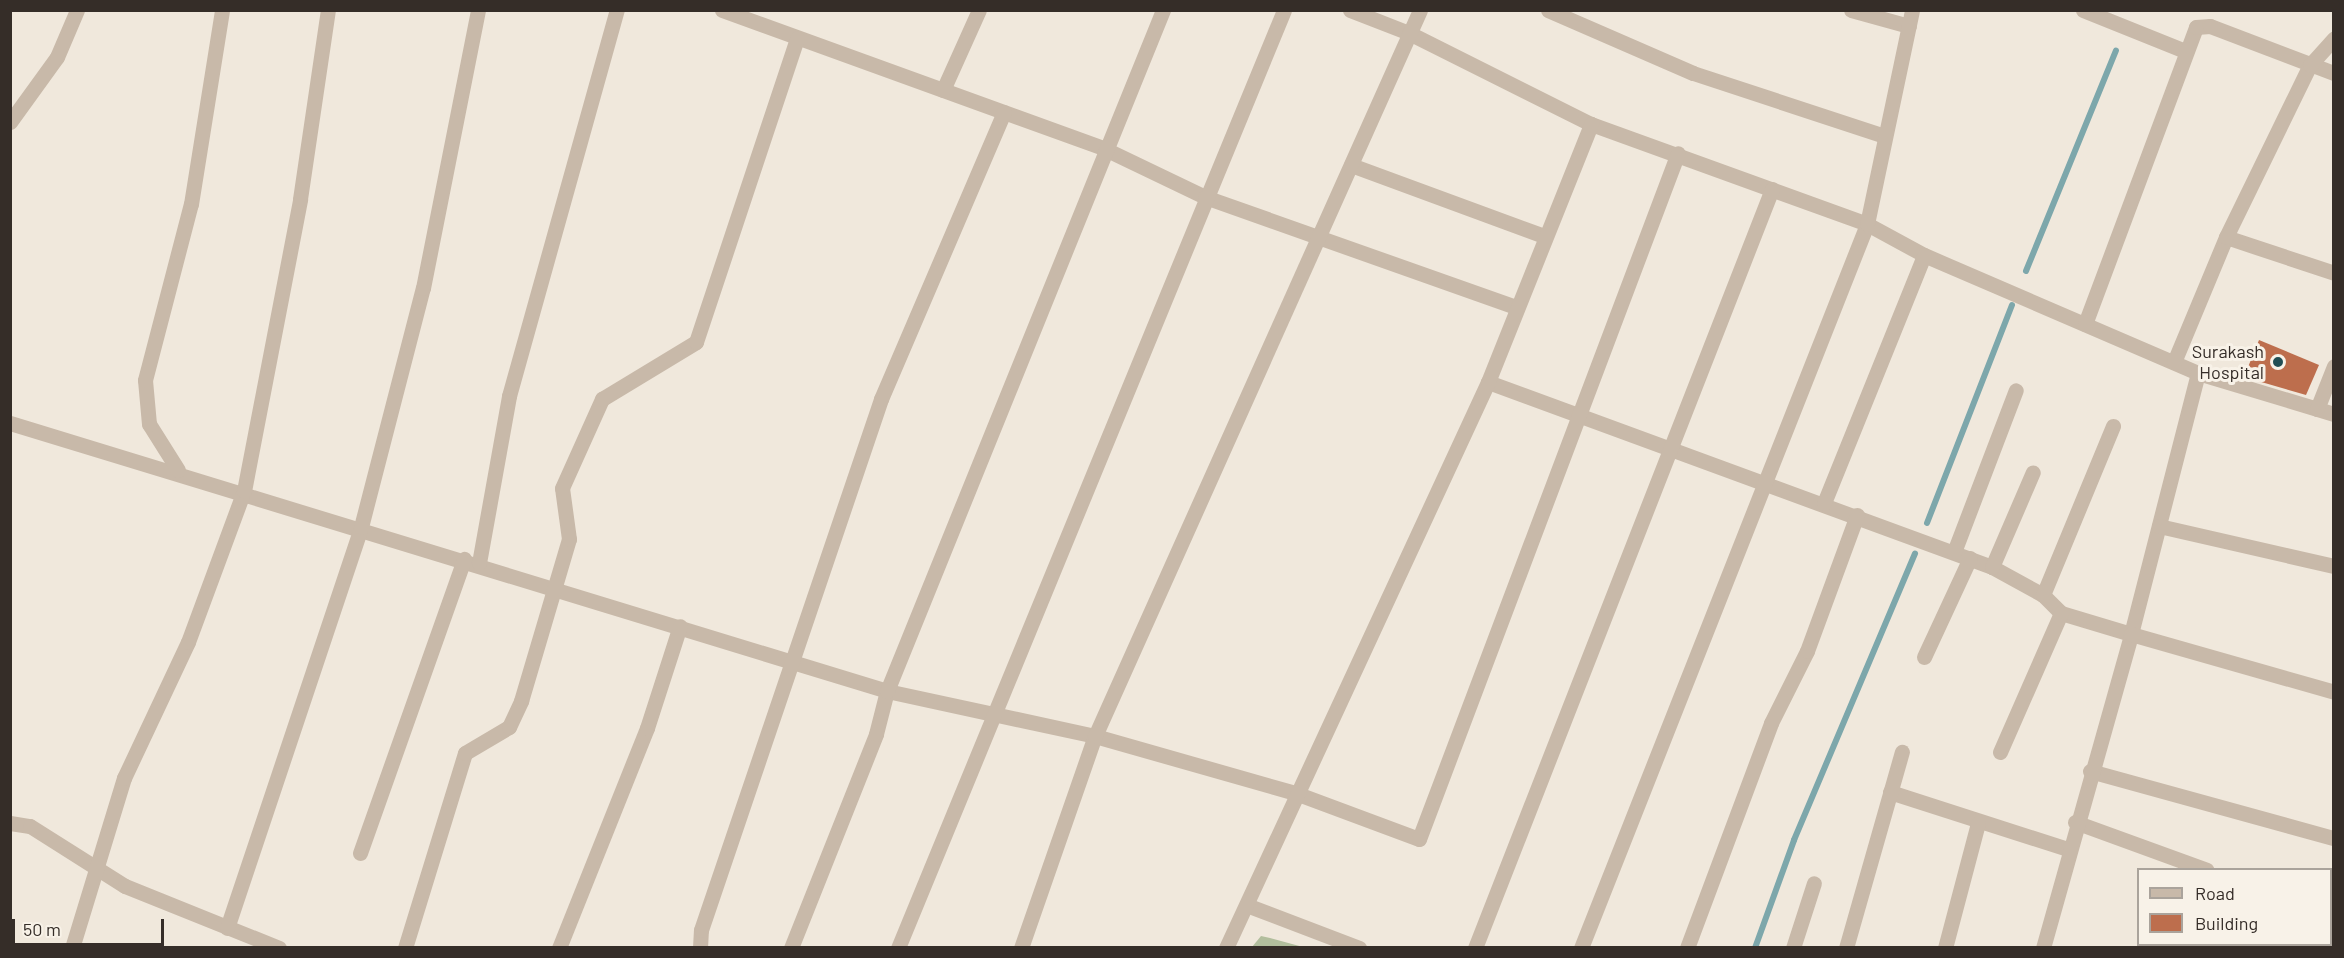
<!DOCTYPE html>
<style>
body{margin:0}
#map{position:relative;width:2344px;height:958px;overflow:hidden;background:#f0e8dc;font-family:Barlow,sans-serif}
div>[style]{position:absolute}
.green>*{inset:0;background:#b2be9d}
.stream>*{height:6px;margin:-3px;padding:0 3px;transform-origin:3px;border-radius:3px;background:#7da7ab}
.building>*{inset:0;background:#bd6e4d}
.minor>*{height:15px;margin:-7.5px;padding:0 7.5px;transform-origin:7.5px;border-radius:7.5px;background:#c8b9a9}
.dots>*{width:16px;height:16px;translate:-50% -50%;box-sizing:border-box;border:3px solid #f8f2e8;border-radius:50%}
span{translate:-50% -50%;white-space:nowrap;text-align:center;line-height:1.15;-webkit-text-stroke:6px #f8f2e8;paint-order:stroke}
.poi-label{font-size:18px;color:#352d28}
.right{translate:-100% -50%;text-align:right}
.frame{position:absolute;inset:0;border:12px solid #352d28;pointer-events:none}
.legend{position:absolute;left:2137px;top:868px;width:195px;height:78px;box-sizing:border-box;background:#f8f2e8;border:2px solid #aaa39b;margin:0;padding:8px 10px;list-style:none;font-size:18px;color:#352d28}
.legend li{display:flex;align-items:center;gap:12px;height:30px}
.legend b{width:30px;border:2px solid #aaa39b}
.scale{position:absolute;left:12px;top:919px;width:152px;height:27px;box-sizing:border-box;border:3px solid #352d28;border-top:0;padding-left:8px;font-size:18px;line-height:21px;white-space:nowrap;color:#352d28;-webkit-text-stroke:4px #f8f2e8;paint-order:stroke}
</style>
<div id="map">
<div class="green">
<div style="clip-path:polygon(1261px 936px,1270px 938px,1303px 947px,1252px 947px)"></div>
</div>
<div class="stream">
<div style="left:2026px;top:271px;width:238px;rotate:-67.8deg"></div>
<div style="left:1927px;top:523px;width:234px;rotate:-68.7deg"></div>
<div style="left:1755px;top:948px;width:115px;rotate:-70.1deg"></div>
<div style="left:1794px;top:840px;width:311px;rotate:-67.1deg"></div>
</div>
<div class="building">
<div style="clip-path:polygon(2259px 340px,2319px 365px,2306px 395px,2244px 377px)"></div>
</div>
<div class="minor">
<div style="left:722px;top:10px;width:407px;rotate:19.9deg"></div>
<div style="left:1105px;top:149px;width:111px;rotate:25.6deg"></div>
<div style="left:1205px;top:197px;width:330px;rotate:19.5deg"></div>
<div style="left:1350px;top:10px;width:63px;rotate:21.3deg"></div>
<div style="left:1409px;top:33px;width:203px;rotate:26.6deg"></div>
<div style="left:1591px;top:124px;width:294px;rotate:19.9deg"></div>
<div style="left:1867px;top:224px;width:65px;rotate:28.5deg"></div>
<div style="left:1924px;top:255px;width:298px;rotate:23.3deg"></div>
<div style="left:2198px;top:373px;width:142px;rotate:16.8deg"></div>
<div style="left:1548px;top:10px;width:158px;rotate:23.5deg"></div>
<div style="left:1693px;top:73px;width:202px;rotate:18.2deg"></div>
<div style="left:1851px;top:10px;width:60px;rotate:15.4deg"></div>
<div style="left:2083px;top:10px;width:110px;rotate:21.9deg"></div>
<div style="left:943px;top:90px;width:88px;rotate:-65.8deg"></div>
<div style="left:10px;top:122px;width:80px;rotate:-54.1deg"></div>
<div style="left:57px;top:57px;width:51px;rotate:-66.9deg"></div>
<div style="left:1351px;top:165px;width:206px;rotate:20.2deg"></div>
<div style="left:2226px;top:237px;width:114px;rotate:18.4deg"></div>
<div style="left:2085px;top:324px;width:317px;rotate:-69.5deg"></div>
<div style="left:2196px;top:27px;width:14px;rotate:-4deg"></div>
<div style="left:2210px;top:26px;width:133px;rotate:20.8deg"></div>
<div style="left:2174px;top:362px;width:135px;rotate:-67.4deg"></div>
<div style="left:2226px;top:237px;width:191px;rotate:-64deg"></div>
<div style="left:2310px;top:65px;width:36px;rotate:-48deg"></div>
<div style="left:1488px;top:382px;width:537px;rotate:20.16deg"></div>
<div style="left:1992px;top:567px;width:58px;rotate:28.8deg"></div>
<div style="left:2043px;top:595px;width:25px;rotate:45deg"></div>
<div style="left:2061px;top:613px;width:73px;rotate:16.7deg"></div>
<div style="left:2131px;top:634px;width:269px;rotate:-75.6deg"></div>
<div style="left:2317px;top:409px;width:46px;rotate:-68.4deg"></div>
<div style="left:10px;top:423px;width:917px;rotate:16.99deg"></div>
<div style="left:887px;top:691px;width:213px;rotate:12.2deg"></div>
<div style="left:1095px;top:736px;width:211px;rotate:15.9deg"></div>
<div style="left:1298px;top:794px;width:129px;rotate:20.4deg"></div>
<div style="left:1419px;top:839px;width:733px;rotate:-69.32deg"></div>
<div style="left:178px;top:470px;width:54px;rotate:-122.2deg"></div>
<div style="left:149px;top:424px;width:44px;rotate:-95.2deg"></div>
<div style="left:145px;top:380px;width:182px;rotate:-75.4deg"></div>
<div style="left:191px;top:204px;width:196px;rotate:-80.9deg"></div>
<div style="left:1824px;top:503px;width:267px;rotate:-68deg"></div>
<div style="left:2159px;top:526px;width:180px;rotate:12.9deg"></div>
<div style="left:1954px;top:552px;width:173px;rotate:-69.1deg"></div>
<div style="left:479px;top:563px;width:170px;rotate:-79.8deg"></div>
<div style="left:509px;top:396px;width:401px;rotate:-74.4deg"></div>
<div style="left:1992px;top:567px;width:103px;rotate:-66.7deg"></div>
<div style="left:2043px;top:595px;width:183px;rotate:-67.5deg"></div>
<div style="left:1924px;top:657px;width:109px;rotate:-65.1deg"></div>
<div style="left:2000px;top:752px;width:152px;rotate:-66.3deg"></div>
<div style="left:2090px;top:771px;width:253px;rotate:15.4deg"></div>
<div style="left:1890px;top:792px;width:187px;rotate:17.8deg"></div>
<div style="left:2075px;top:822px;width:140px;rotate:20deg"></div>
<div style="left:10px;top:823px;width:20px;rotate:9deg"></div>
<div style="left:30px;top:826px;width:112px;rotate:32.3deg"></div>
<div style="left:125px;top:886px;width:166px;rotate:21.9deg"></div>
<div style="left:360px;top:853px;width:312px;rotate:-70.5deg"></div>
<div style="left:1249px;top:906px;width:118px;rotate:20.9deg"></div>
<div style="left:2330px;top:913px;width:4px;rotate:14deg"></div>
<div style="left:227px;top:928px;width:423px;rotate:-71.5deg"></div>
<div style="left:361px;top:527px;width:247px;rotate:-75.5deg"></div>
<div style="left:423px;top:288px;width:283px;rotate:-78.8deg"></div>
<div style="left:72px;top:948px;width:178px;rotate:-73deg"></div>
<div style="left:124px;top:778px;width:150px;rotate:-64.8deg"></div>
<div style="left:188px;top:642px;width:161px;rotate:-69.7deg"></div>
<div style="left:244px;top:491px;width:297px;rotate:-79.1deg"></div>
<div style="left:300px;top:199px;width:191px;rotate:-81.6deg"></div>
<div style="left:405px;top:948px;width:204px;rotate:-72.9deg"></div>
<div style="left:465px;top:753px;width:51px;rotate:-30.6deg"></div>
<div style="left:509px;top:727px;width:29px;rotate:-65deg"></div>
<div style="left:521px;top:701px;width:169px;rotate:-73.5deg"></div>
<div style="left:569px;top:539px;width:51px;rotate:-97.8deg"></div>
<div style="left:562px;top:488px;width:98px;rotate:-65.8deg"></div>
<div style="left:602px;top:399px;width:110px;rotate:-31.2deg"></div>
<div style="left:696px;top:342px;width:320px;rotate:-71.6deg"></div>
<div style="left:559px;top:948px;width:237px;rotate:-68.2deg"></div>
<div style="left:647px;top:728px;width:107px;rotate:-72.1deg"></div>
<div style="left:700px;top:948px;width:18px;rotate:-87deg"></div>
<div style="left:701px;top:930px;width:561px;rotate:-71.27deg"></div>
<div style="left:881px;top:399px;width:312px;rotate:-66.8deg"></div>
<div style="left:791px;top:948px;width:230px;rotate:-68.3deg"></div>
<div style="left:876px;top:734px;width:44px;rotate:-75.7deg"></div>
<div style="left:887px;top:691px;width:735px;rotate:-67.94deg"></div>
<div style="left:898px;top:948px;width:1014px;rotate:-67.63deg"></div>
<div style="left:1021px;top:948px;width:225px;rotate:-70.8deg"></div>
<div style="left:1095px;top:736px;width:795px;rotate:-65.88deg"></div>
<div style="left:1226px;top:948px;width:624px;rotate:-65.16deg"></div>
<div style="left:1488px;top:382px;width:278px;rotate:-68.2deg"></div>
<div style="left:1475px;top:948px;width:815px;rotate:-68.63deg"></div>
<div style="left:1581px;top:948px;width:778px;rotate:-68.44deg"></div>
<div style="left:1867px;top:224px;width:219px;rotate:-78.1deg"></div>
<div style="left:1687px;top:948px;width:240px;rotate:-69.5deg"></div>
<div style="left:1771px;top:723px;width:80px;rotate:-63.4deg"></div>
<div style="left:1807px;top:651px;width:145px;rotate:-69.8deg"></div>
<div style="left:1793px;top:948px;width:68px;rotate:-72.1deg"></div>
<div style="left:1846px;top:948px;width:204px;rotate:-74.1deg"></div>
<div style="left:1945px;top:948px;width:129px;rotate:-75.2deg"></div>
<div style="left:2043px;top:948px;width:326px;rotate:-74.3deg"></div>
<div style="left:2131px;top:634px;width:211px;rotate:15.9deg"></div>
<div style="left:2147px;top:948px;width:4px;rotate:-90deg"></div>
<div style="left:2237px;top:948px;width:4px;rotate:-76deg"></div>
</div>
<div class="dots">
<div style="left:2278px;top:362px;background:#214e54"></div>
</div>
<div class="poi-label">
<span class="right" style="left:2264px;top:362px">Surakash<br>Hospital</span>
</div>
<div class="frame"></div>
<ul class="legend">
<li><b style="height:8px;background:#c8b9a9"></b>Road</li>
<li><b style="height:16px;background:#bd6e4d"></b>Building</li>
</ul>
<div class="scale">50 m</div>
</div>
